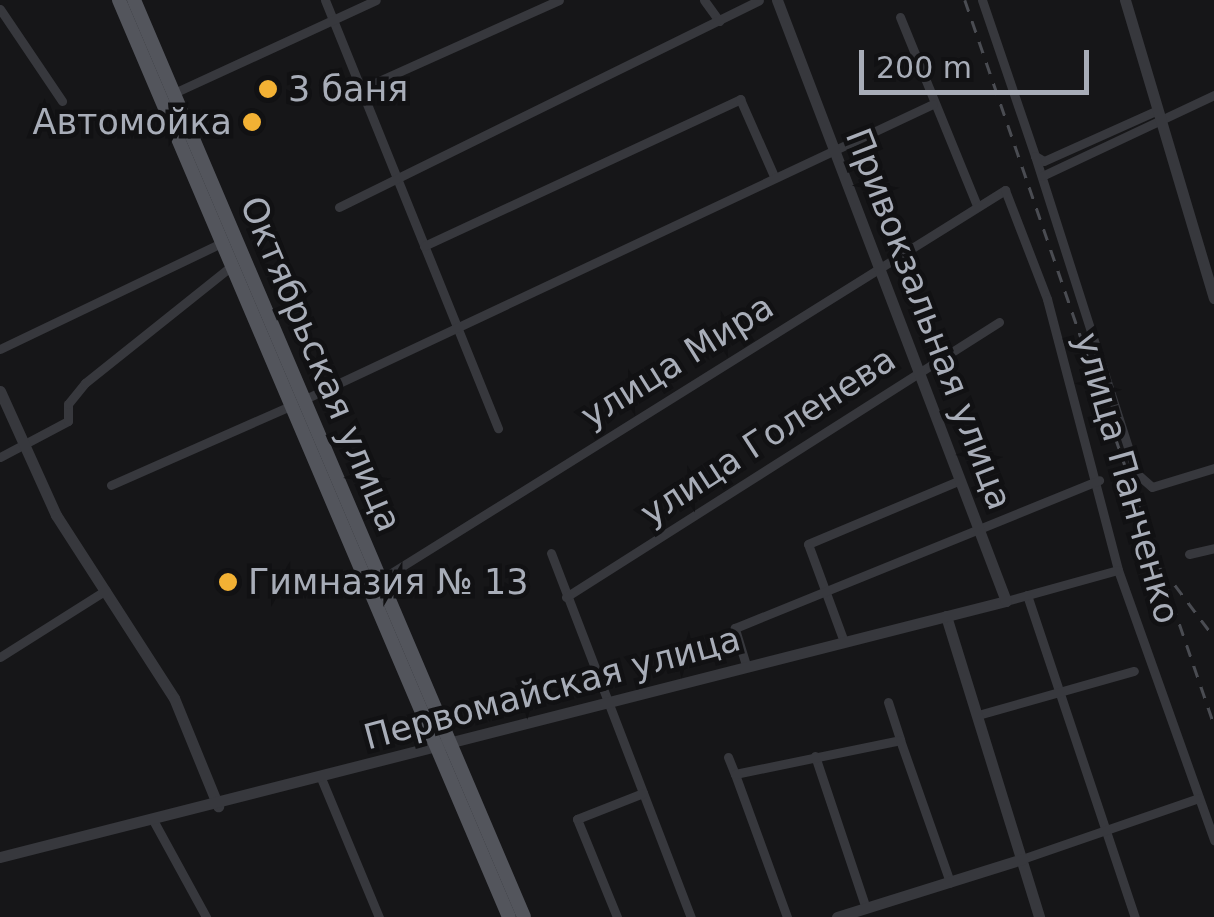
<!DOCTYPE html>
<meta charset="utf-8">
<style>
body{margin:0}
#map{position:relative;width:1214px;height:917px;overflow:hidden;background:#161618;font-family:"DejaVu Sans",sans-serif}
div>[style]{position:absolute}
.minor>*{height:9px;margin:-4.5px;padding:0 4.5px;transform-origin:4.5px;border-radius:4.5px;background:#37383d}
.tertiary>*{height:11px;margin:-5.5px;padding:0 5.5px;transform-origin:5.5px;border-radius:5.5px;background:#37383d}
.primary>*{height:14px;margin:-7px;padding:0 7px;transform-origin:7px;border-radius:7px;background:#53555c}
.rail>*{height:2.5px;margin-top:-1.25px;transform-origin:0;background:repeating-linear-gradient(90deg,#4a4c52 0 12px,transparent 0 22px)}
.dots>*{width:28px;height:28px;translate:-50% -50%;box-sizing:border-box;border:5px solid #111113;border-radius:50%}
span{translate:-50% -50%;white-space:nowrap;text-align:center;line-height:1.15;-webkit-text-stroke:9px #111113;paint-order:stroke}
.poi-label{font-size:35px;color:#a8adb8}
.left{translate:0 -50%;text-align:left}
.right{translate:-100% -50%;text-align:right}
.street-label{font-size:35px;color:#a8adb8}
.scale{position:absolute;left:859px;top:50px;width:230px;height:45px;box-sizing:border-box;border:5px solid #a8adb8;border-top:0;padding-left:12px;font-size:30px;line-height:35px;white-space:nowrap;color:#a8adb8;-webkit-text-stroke:8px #111113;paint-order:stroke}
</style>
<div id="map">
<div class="minor">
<div style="left:325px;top:0;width:462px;rotate:68deg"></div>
<div style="left:704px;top:0;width:26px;rotate:54deg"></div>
<div style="left:982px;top:0;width:165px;rotate:71.2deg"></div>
<div style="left:1035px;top:156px;width:10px;rotate:29deg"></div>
<div style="left:1044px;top:161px;width:125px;rotate:-24.1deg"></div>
<div style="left:0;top:9px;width:111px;rotate:56deg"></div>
<div style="left:900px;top:17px;width:204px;rotate:67.8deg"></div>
<div style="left:361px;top:89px;width:217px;rotate:-24.2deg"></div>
<div style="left:174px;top:93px;width:222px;rotate:-24.7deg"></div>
<div style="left:1035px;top:156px;width:333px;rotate:72.3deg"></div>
<div style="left:1136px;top:473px;width:21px;rotate:41deg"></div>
<div style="left:1152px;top:487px;width:65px;rotate:-17deg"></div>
<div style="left:1042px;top:176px;width:190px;rotate:-25.2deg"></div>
<div style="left:339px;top:207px;width:468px;rotate:-26.2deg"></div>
<div style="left:424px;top:246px;width:349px;rotate:-24.9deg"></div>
<div style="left:740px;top:99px;width:84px;rotate:66.2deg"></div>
<div style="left:0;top:349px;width:247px;rotate:-25.6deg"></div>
<div style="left:303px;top:400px;width:696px;rotate:-25.17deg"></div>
<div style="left:0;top:457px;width:77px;rotate:-27.9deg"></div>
<div style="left:68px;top:421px;width:17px;rotate:-90deg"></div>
<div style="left:68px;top:404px;width:27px;rotate:-51deg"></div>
<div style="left:85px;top:383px;width:189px;rotate:-38.6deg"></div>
<div style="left:111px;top:485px;width:198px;rotate:-23.8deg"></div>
<div style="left:551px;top:553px;width:390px;rotate:69deg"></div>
<div style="left:1189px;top:554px;width:26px;rotate:-13deg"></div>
<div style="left:380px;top:580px;width:737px;rotate:-31.96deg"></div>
<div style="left:1005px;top:190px;width:117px;rotate:68.9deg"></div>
<div style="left:1047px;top:299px;width:280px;rotate:75.3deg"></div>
<div style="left:1118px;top:570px;width:287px;rotate:70.4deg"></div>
<div style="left:1027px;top:595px;width:340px;rotate:71.5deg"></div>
<div style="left:566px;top:597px;width:513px;rotate:-32.42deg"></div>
<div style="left:1006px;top:601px;width:116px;rotate:-15.5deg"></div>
<div style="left:843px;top:639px;width:101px;rotate:-110.2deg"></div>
<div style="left:808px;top:544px;width:165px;rotate:-22.8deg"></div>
<div style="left:0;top:657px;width:125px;rotate:-32.3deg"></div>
<div style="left:746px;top:665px;width:39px;rotate:-107deg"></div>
<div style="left:735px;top:628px;width:393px;rotate:-22.1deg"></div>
<div style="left:888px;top:702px;width:40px;rotate:72deg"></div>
<div style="left:978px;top:715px;width:162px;rotate:-15.8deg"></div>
<div style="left:815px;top:756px;width:160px;rotate:71.5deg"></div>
<div style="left:728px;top:757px;width:18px;rotate:68deg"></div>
<div style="left:321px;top:778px;width:151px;rotate:67.4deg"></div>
<div style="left:153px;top:820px;width:111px;rotate:61.3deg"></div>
<div style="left:1022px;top:859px;width:187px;rotate:-19deg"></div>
<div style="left:617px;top:917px;width:106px;rotate:-112.2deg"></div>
<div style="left:577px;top:819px;width:71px;rotate:-21.5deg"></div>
<div style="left:787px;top:917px;width:152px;rotate:-110deg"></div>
<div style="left:735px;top:774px;width:168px;rotate:-11.6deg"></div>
<div style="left:900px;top:740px;width:151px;rotate:70.6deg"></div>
</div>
<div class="tertiary">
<div style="left:1125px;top:0;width:311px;rotate:73.4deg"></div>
<div style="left:0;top:391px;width:136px;rotate:65.7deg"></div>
<div style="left:56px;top:515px;width:218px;rotate:57.2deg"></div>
<div style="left:174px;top:698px;width:117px;rotate:67.8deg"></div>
<div style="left:946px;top:616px;width:315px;rotate:72.8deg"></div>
<div style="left:0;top:857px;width:1038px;rotate:-14.28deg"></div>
<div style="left:1006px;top:601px;width:643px;rotate:-110.86deg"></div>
<div style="left:837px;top:917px;width:194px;rotate:-17.4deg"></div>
</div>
<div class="primary">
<div style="left:119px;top:0;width:996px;rotate:66.96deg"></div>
<div style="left:134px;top:0;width:996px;rotate:66.96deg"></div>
</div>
<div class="rail">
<div style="left:965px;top:0;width:766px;rotate:71.02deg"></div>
<div style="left:1175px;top:585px;width:65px;rotate:53.1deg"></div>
</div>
<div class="dots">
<div style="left:268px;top:89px;background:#f2b134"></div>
<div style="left:252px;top:122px;background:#f2b134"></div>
<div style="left:228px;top:582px;background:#f2b134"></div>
</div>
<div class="poi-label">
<span class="left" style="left:288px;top:89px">3 баня</span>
<span class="right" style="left:232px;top:122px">Автомойка</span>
<span class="left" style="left:248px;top:582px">Гимназия № 13</span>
</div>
<div class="street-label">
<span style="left:929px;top:319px;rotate:69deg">Привокзальная улица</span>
<span style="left:677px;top:361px;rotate:-32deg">улица Мира</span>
<span style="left:321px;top:364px;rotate:67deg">Октябрьская улица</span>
<span style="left:768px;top:436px;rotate:-33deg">улица Голенева</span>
<span style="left:1127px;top:478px;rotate:74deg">улица Панченко</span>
<span style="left:552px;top:688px;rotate:-15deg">Первомайская улица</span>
</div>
<div class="scale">200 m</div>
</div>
